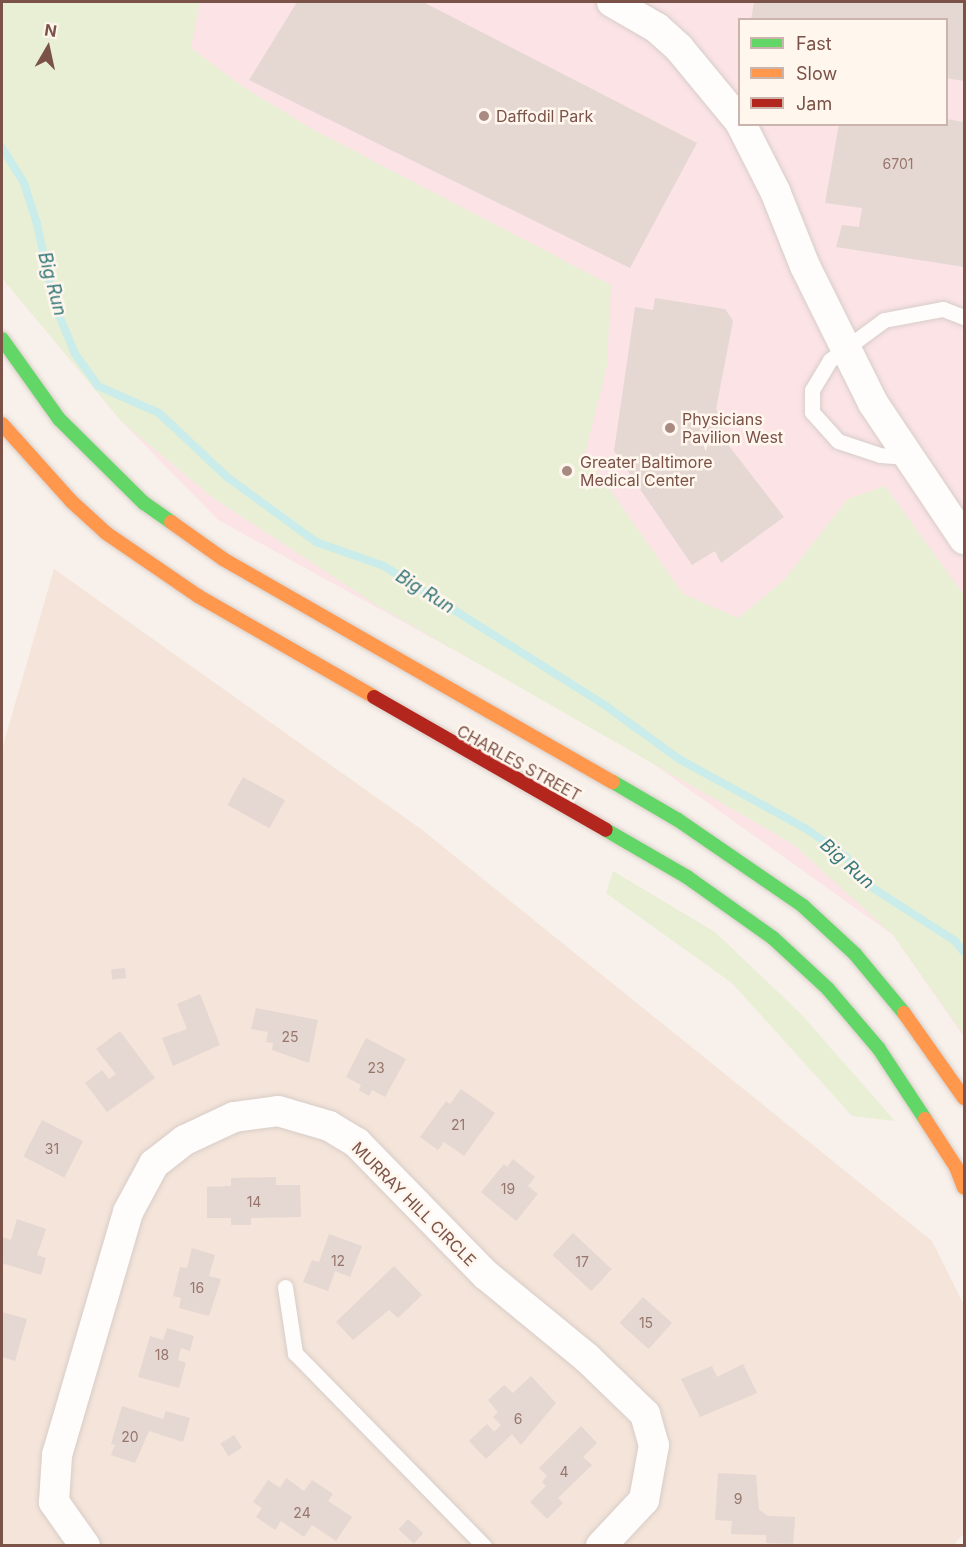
<!DOCTYPE html>
<style>
body{margin:0}
#map{position:relative;width:966px;height:1547px;overflow:hidden;background:#f8f1eb;font-family:Inter,sans-serif}
div>[style]{position:absolute}
.residential>*{inset:0;background:#f4e4d9}
.medical>*{inset:0;background:#fbe3e6}
.green>*{inset:0;background:#e8efd4}
.stream>*{height:8px;margin:-4px;padding:0 4px;transform-origin:4px;border-radius:4px;background:#caecea}
.building>*{inset:0;background:#e5d7d2;transform-origin:0 0}
.roads{filter:drop-shadow(0 0 2px #d7cdc8) drop-shadow(0 0 2px #d7cdc8)}
.lane>*{height:15px;margin:-7.5px;padding:0 7.5px;transform-origin:7.5px;border-radius:7.5px;background:#fefdfc}
.street>*{height:30px;margin:-15px;padding:0 15px;transform-origin:15px;border-radius:15px;background:#fefdfc}
.fast>*{height:14px;margin:-7px;padding:0 7px;transform-origin:7px;border-radius:7px;background:#63d668}
.slow>*{height:14px;margin:-7px;padding:0 7px;transform-origin:7px;border-radius:7px;background:#ff974d}
.jam>*{height:14px;margin:-7px;padding:0 7px;transform-origin:7px;border-radius:7px;background:#b3261e}
.dots>*{width:16px;height:16px;translate:-50% -50%;box-sizing:border-box;border:3px solid #fff6ee;border-radius:50%}
span{translate:-50% -50%;white-space:nowrap;text-align:center;line-height:1.15;-webkit-text-stroke:5px #fff6ee;paint-order:stroke}
.number-label{font-size:14px;color:#97766c}
.number-label span{-webkit-text-stroke-width:0}
.poi-label{font-size:16px;color:#7b5247}
.left{translate:0 -50%;text-align:left}
.street-label{font-size:16px;color:#7b5247}
.water-label{font-size:18px;color:#36797a;font-style:italic}
.frame{position:absolute;inset:0;border:3px solid #7b5247;pointer-events:none}
.legend{position:absolute;left:738px;top:18px;width:210px;height:108px;box-sizing:border-box;background:#fff6ee;border:2px solid #cab4ab;margin:0;padding:8px 10px;list-style:none;font-size:18px;color:#7b5247}
.legend li{display:flex;align-items:center;gap:12px;height:30px}
.legend b{width:30px;border:2px solid #cab4ab}
.north{position:absolute;left:18px;top:18px;width:60px;height:60px;-webkit-text-stroke:4px #fff6ee;paint-order:stroke;rotate:9deg;font-size:16px;font-weight:700;line-height:24px;text-align:center;color:#7b5247}
.north::after{content:'';display:block;margin:auto;width:21px;height:27px;background:#7b5247;clip-path:polygon(50% 0,100% 100%,50% 72%,0 100%)}
</style>
<div id="map">
<div class="residential">
<div style="clip-path:polygon(54px 569px,421px 829px,932px 1241px,964px 1305px,964px 1533px,953px 1546px,2px 1545px,2px 749px)"></div>
</div>
<div class="medical">
<div style="clip-path:polygon(evenodd,2px 2px,964px 2px,964px 1037px,893px 935px,628px 746px,218px 520px,122px 422px,2px 278px,2px 2px,740px 20px,946px 20px,946px 124px,740px 124px,740px 20px)"></div>
</div>
<div class="green">
<div style="clip-path:polygon(2px 2px,200px 2px,191px 48px,243px 87px,314px 130px,611px 285px,607px 365px,585px 454px,683px 594px,738px 618px,784px 580px,848px 499px,885px 486px,964px 595px,964px 1035px,893px 935px,793px 844px,378px 606px,212px 497px,122px 422px,2px 278px)"></div>
<div style="clip-path:polygon(613px 871px,715px 932px,801px 1014px,895px 1121px,852px 1116px,732px 983px,606px 893px)"></div>
</div>
<div class="stream">
<div style="left:2px;top:148px;width:41px;rotate:57.8deg"></div>
<div style="left:24px;top:183px;width:43px;rotate:72.4deg"></div>
<div style="left:37px;top:224px;width:81px;rotate:77.9deg"></div>
<div style="left:54px;top:303px;width:55px;rotate:67.6deg"></div>
<div style="left:75px;top:354px;width:39px;rotate:54deg"></div>
<div style="left:98px;top:386px;width:67px;rotate:23.9deg"></div>
<div style="left:159px;top:413px;width:93px;rotate:43.3deg"></div>
<div style="left:227px;top:477px;width:110px;rotate:36.1deg"></div>
<div style="left:316px;top:542px;width:72px;rotate:19.4deg"></div>
<div style="left:384px;top:566px;width:262px;rotate:32.2deg"></div>
<div style="left:606px;top:706px;width:90px;rotate:36deg"></div>
<div style="left:679px;top:759px;width:147px;rotate:28.8deg"></div>
<div style="left:808px;top:830px;width:47px;rotate:35.4deg"></div>
<div style="left:846px;top:857px;width:32px;rotate:54deg"></div>
<div style="left:865px;top:883px;width:107px;rotate:32.8deg"></div>
<div style="left:955px;top:941px;width:14px;rotate:51deg"></div>
</div>
<div class="building">
<div style="clip-path:polygon(297px 2px,423px 2px,697px 143px,630px 268px,249px 80px)"></div>
<div style="clip-path:polygon(754px 2px,964px 2px,964px 81px,946px 78px,946px 20px,751px 20px)"></div>
<div style="clip-path:polygon(946px 119px,964px 122px,964px 267px,836px 247px,842px 225px,859px 227px,862px 208px,825px 203px,839px 124px,946px 124px)"></div>
<div style="clip-path:polygon(655px 298px,725px 309px,733px 321px,716px 409px,723px 420px,722px 437px,784px 517px,721px 563px,715px 551px,692px 565px,614px 451px,635px 307px,653px 310px)"></div>
<div style="left:243px;top:777px;width:48px;height:32px;rotate:29deg"></div>
<div style="left:125px;top:968px;width:10px;height:14px;rotate:84deg"></div>
<div style="clip-path:polygon(200px 994px,220px 1045px,173px 1066px,162px 1038px,187px 1029px,177px 1004px)"></div>
<div style="clip-path:polygon(256px 1008px,318px 1020px,309px 1063px,272px 1050px,273px 1043px,266px 1042px,268px 1032px,251px 1029px)"></div>
<div style="clip-path:polygon(120px 1031px,155px 1078px,107px 1112px,85px 1083px,102px 1070px,109px 1079px,116px 1074px,96px 1049px)"></div>
<div style="clip-path:polygon(366px 1038px,406px 1059px,385px 1097px,372px 1090px,369px 1096px,359px 1090px,361px 1085px,346px 1077px)"></div>
<div style="clip-path:polygon(461px 1089px,495px 1113px,464px 1156px,444px 1142px,438px 1150px,420px 1137px,446px 1101px,450px 1104px)"></div>
<div style="left:42px;top:1120px;width:46px;height:41px;rotate:27deg"></div>
<div style="clip-path:polygon(513px 1159px,535px 1177px,528px 1186px,538px 1194px,516px 1221px,481px 1192px,504px 1164px,507px 1167px)"></div>
<div style="clip-path:polygon(276px 1177px,276px 1185px,300px 1185px,301px 1217px,251px 1218px,251px 1225px,231px 1225px,231px 1218px,207px 1218px,207px 1187px,231px 1186px,231px 1178px)"></div>
<div style="clip-path:polygon(17px 1219px,46px 1229px,37px 1255px,46px 1258px,41px 1275px,2px 1263px,2px 1237px,11px 1240px)"></div>
<div style="left:573px;top:1233px;width:53px;height:30px;rotate:43deg"></div>
<div style="clip-path:polygon(329px 1234px,362px 1246px,350px 1277px,335px 1271px,328px 1291px,303px 1282px,312px 1260px,319px 1262px)"></div>
<div style="clip-path:polygon(192px 1248px,215px 1255px,209px 1276px,221px 1279px,209px 1316px,179px 1308px,181px 1298px,173px 1296px,180px 1267px,187px 1268px)"></div>
<div style="clip-path:polygon(394px 1266px,422px 1295px,398px 1318px,389px 1310px,353px 1340px,336px 1322px)"></div>
<div style="left:643px;top:1297px;width:39px;height:35px;rotate:42deg"></div>
<div style="clip-path:polygon(2px 1312px,27px 1319px,15px 1361px,2px 1357px)"></div>
<div style="clip-path:polygon(167px 1328px,194px 1336px,190px 1351px,181px 1348px,178px 1360px,186px 1363px,179px 1388px,138px 1377px,150px 1336px,163px 1340px)"></div>
<div style="clip-path:polygon(743px 1364px,757px 1393px,700px 1417px,681px 1379px,712px 1366px,717px 1377px)"></div>
<div style="clip-path:polygon(531px 1376px,556px 1403px,521px 1445px,512px 1434px,486px 1459px,469px 1441px,487px 1424px,494px 1432px,501px 1425px,493px 1417px,498px 1412px,488px 1400px,504px 1385px,513px 1393px)"></div>
<div style="clip-path:polygon(122px 1406px,163px 1419px,166px 1411px,190px 1418px,183px 1442px,149px 1431px,135px 1463px,111px 1455px,115px 1445px,111px 1444px)"></div>
<div style="clip-path:polygon(581px 1426px,597px 1443px,583px 1457px,592px 1465px,558px 1498px,563px 1503px,547px 1519px,530px 1502px,546px 1486px,542px 1482px,547px 1476px,539px 1468px)"></div>
<div style="left:234px;top:1435px;width:15px;height:16px;rotate:58deg"></div>
<div style="clip-path:polygon(718px 1473px,756px 1475px,759px 1510px,768px 1516px,795px 1517px,793px 1544px,766px 1543px,766px 1535px,731px 1534px,732px 1521px,715px 1520px)"></div>
<div style="clip-path:polygon(286px 1478px,304px 1491px,312px 1480px,333px 1494px,328px 1501px,352px 1517px,336px 1541px,312px 1525px,304px 1537px,281px 1521px,275px 1530px,256px 1517px,262px 1508px,253px 1502px,268px 1480px,280px 1488px)"></div>
<div style="left:408px;top:1519px;width:21px;height:14px;rotate:43deg"></div>
</div>
<div class="roads">
<div class="lane">
<div style="left:907px;top:457px;width:27px;rotate:-176deg"></div>
<div style="left:880px;top:455px;width:44px;rotate:-161.6deg"></div>
<div style="left:838px;top:441px;width:39px;rotate:-132deg"></div>
<div style="left:812px;top:412px;width:22px;rotate:-90deg"></div>
<div style="left:812px;top:390px;width:35px;rotate:-59deg"></div>
<div style="left:830px;top:360px;width:67px;rotate:-36.5deg"></div>
<div style="left:884px;top:320px;width:60px;rotate:-10.6deg"></div>
<div style="left:943px;top:309px;width:22px;rotate:21deg"></div>
<div style="left:285px;top:1287px;width:67px;rotate:81.4deg"></div>
<div style="left:295px;top:1353px;width:270px;rotate:45.6deg"></div>
</div>
<div class="street">
<div style="left:612px;top:2px;width:52px;rotate:30deg"></div>
<div style="left:657px;top:28px;width:30px;rotate:42deg"></div>
<div style="left:679px;top:48px;width:96px;rotate:50.5deg"></div>
<div style="left:741px;top:124px;width:75px;rotate:63.1deg"></div>
<div style="left:775px;top:191px;width:81px;rotate:68.2deg"></div>
<div style="left:805px;top:266px;width:153px;rotate:63.6deg"></div>
<div style="left:873px;top:403px;width:164px;rotate:56.2deg"></div>
<div style="left:85px;top:1546px;width:54px;rotate:-125.2deg"></div>
<div style="left:54px;top:1502px;width:47px;rotate:-86.3deg"></div>
<div style="left:57px;top:1455px;width:253px;rotate:-73.7deg"></div>
<div style="left:128px;top:1212px;width:55px;rotate:-61.6deg"></div>
<div style="left:154px;top:1164px;width:39px;rotate:-38deg"></div>
<div style="left:185px;top:1140px;width:54px;rotate:-25.1deg"></div>
<div style="left:234px;top:1117px;width:44px;rotate:-7.8deg"></div>
<div style="left:278px;top:1111px;width:53px;rotate:16.4deg"></div>
<div style="left:329px;top:1126px;width:33px;rotate:31deg"></div>
<div style="left:357px;top:1143px;width:185px;rotate:45.7deg"></div>
<div style="left:486px;top:1275px;width:131px;rotate:39.4deg"></div>
<div style="left:587px;top:1358px;width:81px;rotate:44deg"></div>
<div style="left:645px;top:1414px;width:32px;rotate:74deg"></div>
<div style="left:654px;top:1445px;width:56px;rotate:100.3deg"></div>
<div style="left:644px;top:1500px;width:63px;rotate:133.1deg"></div>
</div>
<div class="fast">
<div style="left:2px;top:339px;width:98px;rotate:54.5deg"></div>
<div style="left:59px;top:419px;width:120px;rotate:44.7deg"></div>
<div style="left:144px;top:503px;width:33px;rotate:35deg"></div>
<div style="left:613px;top:782px;width:75px;rotate:30.3deg"></div>
<div style="left:678px;top:820px;width:152px;rotate:34.5deg"></div>
<div style="left:803px;top:906px;width:71px;rotate:42.7deg"></div>
<div style="left:855px;top:954px;width:77px;rotate:50.3deg"></div>
<div style="left:606px;top:830px;width:94px;rotate:30.1deg"></div>
<div style="left:687px;top:877px;width:105px;rotate:35.3deg"></div>
<div style="left:773px;top:938px;width:75px;rotate:42.8deg"></div>
<div style="left:828px;top:989px;width:79px;rotate:49.6deg"></div>
<div style="left:879px;top:1049px;width:84px;rotate:56.7deg"></div>
</div>
<div class="slow">
<div style="left:2px;top:424px;width:103px;rotate:48.1deg"></div>
<div style="left:71px;top:501px;width:47px;rotate:42.4deg"></div>
<div style="left:106px;top:533px;width:112px;rotate:34.4deg"></div>
<div style="left:198px;top:596px;width:203px;rotate:29.8deg"></div>
<div style="left:171px;top:522px;width:64px;rotate:35.4deg"></div>
<div style="left:223px;top:559px;width:449px;rotate:29.8deg"></div>
<div style="left:904px;top:1013px;width:104px;rotate:54.8deg"></div>
<div style="left:925px;top:1119px;width:57px;rotate:57.1deg"></div>
<div style="left:956px;top:1167px;width:22px;rotate:69deg"></div>
</div>
<div class="jam">
<div style="left:374px;top:697px;width:267px;rotate:29.8deg"></div>
</div>
</div>
<div class="dots">
<div style="left:484px;top:116px;background:#a78a80"></div>
<div style="left:670px;top:428px;background:#a78a80"></div>
<div style="left:567px;top:471px;background:#a78a80"></div>
</div>
<div class="number-label">
<span style="left:898px;top:164px">6701</span>
<span style="left:290px;top:1037px">25</span>
<span style="left:376px;top:1068px">23</span>
<span style="left:458px;top:1125px">21</span>
<span style="left:52px;top:1149px">31</span>
<span style="left:508px;top:1189px">19</span>
<span style="left:254px;top:1202px">14</span>
<span style="left:338px;top:1261px">12</span>
<span style="left:582px;top:1262px">17</span>
<span style="left:197px;top:1288px">16</span>
<span style="left:646px;top:1323px">15</span>
<span style="left:162px;top:1355px">18</span>
<span style="left:518px;top:1419px">6</span>
<span style="left:130px;top:1437px">20</span>
<span style="left:564px;top:1472px">4</span>
<span style="left:738px;top:1499px">9</span>
<span style="left:302px;top:1513px">24</span>
</div>
<div class="poi-label">
<span class="left" style="left:496px;top:116px">Daffodil Park</span>
<span class="left" style="left:682px;top:428px">Physicians<br>Pavilion West</span>
<span class="left" style="left:580px;top:471px">Greater Baltimore<br>Medical Center</span>
</div>
<div class="street-label">
<span style="left:519px;top:763px;rotate:29deg">CHARLES STREET</span>
<span style="left:414px;top:1204px;rotate:45deg">MURRAY HILL CIRCLE</span>
</div>
<div class="water-label">
<span style="left:52px;top:284px;rotate:75deg">Big Run</span>
<span style="left:425px;top:592px;rotate:32deg">Big Run</span>
<span style="left:847px;top:864px;rotate:42deg">Big Run</span>
</div>
<div class="frame"></div>
<ul class="legend">
<li><b style="height:8px;background:#63d668"></b>Fast</li>
<li><b style="height:8px;background:#ff974d"></b>Slow</li>
<li><b style="height:8px;background:#b3261e"></b>Jam</li>
</ul>
<div class="north">N</div>
</div>
